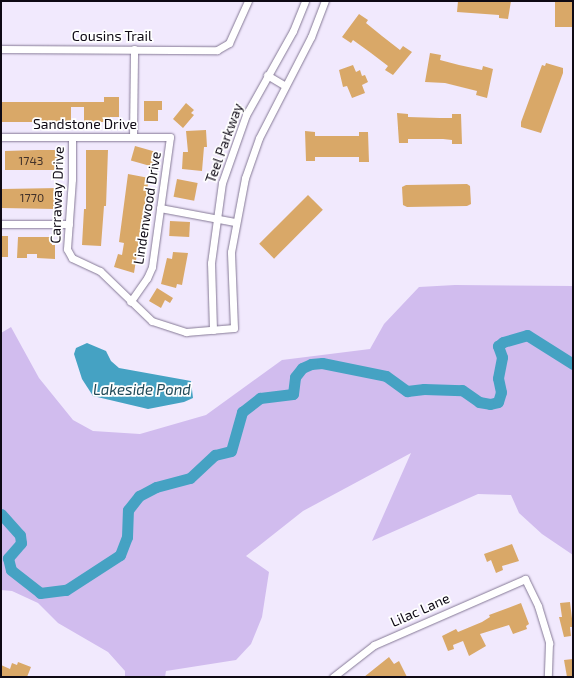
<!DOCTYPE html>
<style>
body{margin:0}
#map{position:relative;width:574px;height:678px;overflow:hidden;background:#f1e9fd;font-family:"Exo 2",sans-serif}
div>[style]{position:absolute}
.green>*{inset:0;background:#d1bcee}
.water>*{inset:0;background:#45a2c3}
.river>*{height:11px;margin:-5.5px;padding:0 5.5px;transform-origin:5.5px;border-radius:5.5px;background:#45a2c3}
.building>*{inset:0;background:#d9a868;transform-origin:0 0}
.roads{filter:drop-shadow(0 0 1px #857996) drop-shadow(0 0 1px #857996)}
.minor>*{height:7px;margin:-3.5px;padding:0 3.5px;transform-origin:3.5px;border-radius:3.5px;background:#fff}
span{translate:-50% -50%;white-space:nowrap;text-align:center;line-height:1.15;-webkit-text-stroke:3.5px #fff;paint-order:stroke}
.number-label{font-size:12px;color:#413129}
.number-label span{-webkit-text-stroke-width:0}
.street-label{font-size:14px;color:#0e0914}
.water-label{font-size:15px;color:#224b59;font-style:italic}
.frame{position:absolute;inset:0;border:2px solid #0e0914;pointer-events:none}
</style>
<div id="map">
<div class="green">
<div style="clip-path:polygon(455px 285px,573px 286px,573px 555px,542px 534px,519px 513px,511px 495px,478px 494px,372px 541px,411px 453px,303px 511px,246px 556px,269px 572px,262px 617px,251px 644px,236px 660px,166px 671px,165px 677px,125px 677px,125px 671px,108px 652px,58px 623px,38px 603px,12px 591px,1px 590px,1px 333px,11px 327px,39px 378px,73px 420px,93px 431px,140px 434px,206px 415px,282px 360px,370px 349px,384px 324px,419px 287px)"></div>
</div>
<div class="water">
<div style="clip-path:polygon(87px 343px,106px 351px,111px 361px,119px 368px,191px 381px,193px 398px,184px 402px,148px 409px,93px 396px,82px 379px,74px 354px,76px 348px)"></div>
</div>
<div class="river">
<div style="left:1px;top:514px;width:28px;rotate:48deg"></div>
<div style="left:20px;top:535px;width:8px;rotate:83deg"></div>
<div style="left:21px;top:543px;width:20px;rotate:131deg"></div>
<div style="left:8px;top:558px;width:12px;rotate:76deg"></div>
<div style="left:11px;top:570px;width:37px;rotate:38deg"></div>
<div style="left:40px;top:593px;width:26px;rotate:-7deg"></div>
<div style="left:66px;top:590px;width:64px;rotate:-32.9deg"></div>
<div style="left:120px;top:555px;width:19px;rotate:-69deg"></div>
<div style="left:127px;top:537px;width:27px;rotate:-88deg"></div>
<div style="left:128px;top:510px;width:18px;rotate:-52deg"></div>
<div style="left:139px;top:496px;width:19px;rotate:-28deg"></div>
<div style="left:156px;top:487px;width:35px;rotate:-15deg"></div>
<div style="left:190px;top:478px;width:34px;rotate:-43deg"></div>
<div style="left:215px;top:455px;width:16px;rotate:-14deg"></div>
<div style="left:231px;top:451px;width:41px;rotate:-74.2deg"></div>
<div style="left:242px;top:412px;width:23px;rotate:-38deg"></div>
<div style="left:260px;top:398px;width:33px;rotate:-7deg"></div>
<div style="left:293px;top:394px;width:17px;rotate:-83deg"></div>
<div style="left:295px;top:377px;width:11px;rotate:-52deg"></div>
<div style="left:302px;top:368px;width:10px;rotate:-24deg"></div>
<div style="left:311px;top:364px;width:11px;rotate:-5deg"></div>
<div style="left:322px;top:363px;width:65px;rotate:11.5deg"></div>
<div style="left:386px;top:376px;width:26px;rotate:36deg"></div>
<div style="left:407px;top:391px;width:17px;rotate:-7deg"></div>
<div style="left:424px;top:389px;width:38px;rotate:2deg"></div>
<div style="left:462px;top:390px;width:21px;rotate:35deg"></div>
<div style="left:479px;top:402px;width:11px;rotate:10deg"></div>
<div style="left:490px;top:404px;width:8px;rotate:-14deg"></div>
<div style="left:498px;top:402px;width:10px;rotate:-73deg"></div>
<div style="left:501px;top:392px;width:14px;rotate:-102deg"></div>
<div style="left:498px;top:378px;width:21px;rotate:-79deg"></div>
<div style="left:502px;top:357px;width:12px;rotate:-110deg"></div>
<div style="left:498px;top:346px;width:6px;rotate:-39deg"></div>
<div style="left:503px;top:342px;width:25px;rotate:-16deg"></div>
<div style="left:527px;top:335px;width:54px;rotate:32.2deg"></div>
</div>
<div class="building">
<div style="clip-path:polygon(458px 1px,511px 1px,508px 19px,499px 18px,499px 15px,457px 12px)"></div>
<div style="left:555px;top:1px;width:18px;height:26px"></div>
<div style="clip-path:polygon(359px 14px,368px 20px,366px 23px,382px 36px,400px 50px,403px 46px,412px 52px,393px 75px,385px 70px,388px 66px,371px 53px,353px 40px,351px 43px,342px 37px)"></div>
<div style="clip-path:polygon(430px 53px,441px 55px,440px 60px,459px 65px,482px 70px,483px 66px,493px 69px,487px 98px,476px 95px,477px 91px,445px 83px,425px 82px)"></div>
<div style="clip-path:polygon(546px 63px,563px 68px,563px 73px,541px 133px,521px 127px,521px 122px,542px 65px,545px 66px)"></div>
<div style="clip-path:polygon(353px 65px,356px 72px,360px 70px,362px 76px,365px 75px,368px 82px,362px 85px,365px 93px,352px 98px,347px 86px,343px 87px,339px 70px)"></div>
<div style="clip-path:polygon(104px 97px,119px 97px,119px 117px,110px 117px,110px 122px,84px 122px,84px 107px,71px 107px,71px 122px,1px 122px,1px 102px,104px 102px)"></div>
<div style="clip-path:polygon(144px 101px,162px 101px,162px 110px,158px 110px,158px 121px,144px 121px)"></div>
<div style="clip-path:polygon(186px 103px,194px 110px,191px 113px,194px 115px,183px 128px,173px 119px)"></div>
<div style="clip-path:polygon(397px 113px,408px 114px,408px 117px,440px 118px,452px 118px,452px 114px,461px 114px,462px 144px,452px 144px,452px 140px,443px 139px,408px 139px,408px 143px,399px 143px)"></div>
<div style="clip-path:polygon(206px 130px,207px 147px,204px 147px,202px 171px,182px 169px,183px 152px,188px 152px,186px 131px)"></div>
<div style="clip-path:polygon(305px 131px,315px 132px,315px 136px,359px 136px,359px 132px,368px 132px,369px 162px,359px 162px,359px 157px,315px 157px,315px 161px,306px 161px)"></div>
<div style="left:135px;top:146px;width:22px;height:15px;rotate:16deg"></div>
<div style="clip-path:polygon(38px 150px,59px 150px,59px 170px,5px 170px,5px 151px)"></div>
<div style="clip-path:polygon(86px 150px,108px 150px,106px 206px,104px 206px,101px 246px,82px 245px,84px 209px,86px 209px)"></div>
<div style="clip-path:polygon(128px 174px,149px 178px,134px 273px,114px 267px,118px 254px,122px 255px,124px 243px,119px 242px)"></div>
<div style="left:177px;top:179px;width:21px;height:18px;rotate:11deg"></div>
<div style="clip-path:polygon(467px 184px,470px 186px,471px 204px,467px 206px,407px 207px,403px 205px,402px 187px,406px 185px)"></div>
<div style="clip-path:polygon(59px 188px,59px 196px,55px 196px,54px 209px,2px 208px,2px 189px)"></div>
<div style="left:308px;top:195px;width:21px;height:69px;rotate:45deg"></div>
<div style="left:170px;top:221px;width:20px;height:15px;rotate:3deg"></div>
<div style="left:2px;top:236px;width:6px;height:21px"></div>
<div style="clip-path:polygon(18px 237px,52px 237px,52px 245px,55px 245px,55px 259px,37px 258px,37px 254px,27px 254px,27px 258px,17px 258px)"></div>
<div style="clip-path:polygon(173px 252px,188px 253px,182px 285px,177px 284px,176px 288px,161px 284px,167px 258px,172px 259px)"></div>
<div style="clip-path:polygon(157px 288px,173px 298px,170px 303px,165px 300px,161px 308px,149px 301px)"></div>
<div style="clip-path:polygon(512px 544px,519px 561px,502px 566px,503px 570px,496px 573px,491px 560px,487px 562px,484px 554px)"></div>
<div style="clip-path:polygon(570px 602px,573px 627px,570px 627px,571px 636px,564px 637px,559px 617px,562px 617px,560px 603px)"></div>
<div style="clip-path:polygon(521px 603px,529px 624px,526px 626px,527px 629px,513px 634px,509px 625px,480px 634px,486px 646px,469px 656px,463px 641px,453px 645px,454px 649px,448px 651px,442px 636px,456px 629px,458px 632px,482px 622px,490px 617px,489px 615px)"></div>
<div style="clip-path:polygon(389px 657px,394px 664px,399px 661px,407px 677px,364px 677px)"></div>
<div style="clip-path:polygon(573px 659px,573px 677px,567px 677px,564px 660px)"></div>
<div style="clip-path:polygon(18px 662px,31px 667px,27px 677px,1px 677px,1px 665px,10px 669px,12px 663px,17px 665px)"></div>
</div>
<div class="roads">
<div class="minor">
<div style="left:1px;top:49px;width:216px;rotate:0.3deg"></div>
<div style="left:217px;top:50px;width:14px;rotate:-30deg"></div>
<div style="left:229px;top:43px;width:46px;rotate:-65.7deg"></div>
<div style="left:267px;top:75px;width:21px;rotate:31deg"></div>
<div style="left:1px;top:137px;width:169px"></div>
<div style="left:170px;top:137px;width:131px;rotate:97.9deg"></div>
<div style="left:152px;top:267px;width:12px;rotate:114deg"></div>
<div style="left:147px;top:278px;width:29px;rotate:125deg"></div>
<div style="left:72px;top:137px;width:42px;rotate:90deg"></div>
<div style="left:72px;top:179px;width:70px;rotate:94.1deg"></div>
<div style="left:67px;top:249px;width:10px;rotate:61deg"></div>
<div style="left:72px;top:258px;width:31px;rotate:25deg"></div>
<div style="left:100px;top:271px;width:72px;rotate:43.9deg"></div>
<div style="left:152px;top:321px;width:36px;rotate:18deg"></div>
<div style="left:186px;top:332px;width:48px;rotate:-4.8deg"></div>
<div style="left:234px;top:328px;width:76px;rotate:-92.3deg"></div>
<div style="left:231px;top:252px;width:75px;rotate:-79.3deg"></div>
<div style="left:245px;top:178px;width:42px;rotate:-70.7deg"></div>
<div style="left:259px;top:138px;width:114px;rotate:-62.8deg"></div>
<div style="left:311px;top:37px;width:39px;rotate:-69deg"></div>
<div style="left:133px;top:137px;width:88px;rotate:-89.3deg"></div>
<div style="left:160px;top:208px;width:76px;rotate:10.6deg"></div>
<div style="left:1px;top:224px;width:68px"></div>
<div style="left:213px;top:330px;width:67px;rotate:-91.7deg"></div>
<div style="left:211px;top:263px;width:81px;rotate:-82.2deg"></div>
<div style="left:222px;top:183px;width:72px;rotate:-70.6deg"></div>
<div style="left:246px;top:115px;width:96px;rotate:-60.8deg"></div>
<div style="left:293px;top:31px;width:32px;rotate:-68deg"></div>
<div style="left:333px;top:677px;width:52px;rotate:-38deg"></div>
<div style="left:374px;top:645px;width:165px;rotate:-23.6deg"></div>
<div style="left:525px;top:579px;width:30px;rotate:64deg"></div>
<div style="left:538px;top:606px;width:39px;rotate:73deg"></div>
<div style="left:549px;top:643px;width:34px;rotate:92deg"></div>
</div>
</div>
<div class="number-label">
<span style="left:31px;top:161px">1743</span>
<span style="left:32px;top:198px">1770</span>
</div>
<div class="street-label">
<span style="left:112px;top:36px">Cousins Trail</span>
<span style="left:85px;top:124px">Sandstone Drive</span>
<span style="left:224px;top:143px;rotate:-70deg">Teel Parkway</span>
<span style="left:57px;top:195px;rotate:-88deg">Carraway Drive</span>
<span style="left:147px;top:208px;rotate:-81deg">Lindenwood Drive</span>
<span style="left:420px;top:610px;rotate:-24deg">Lilac Lane</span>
</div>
<div class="water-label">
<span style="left:142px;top:390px">Lakeside Pond</span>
</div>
<div class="frame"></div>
</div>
